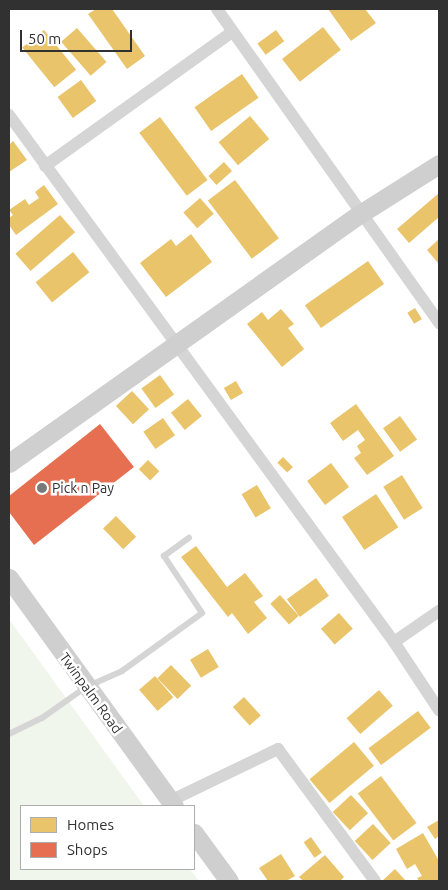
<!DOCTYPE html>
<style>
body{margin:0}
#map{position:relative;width:448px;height:890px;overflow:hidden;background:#fff;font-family:Ubuntu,sans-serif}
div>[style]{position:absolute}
.green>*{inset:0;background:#f1f6ed}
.homes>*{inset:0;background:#e9c46a;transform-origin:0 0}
.shops>*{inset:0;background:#e76f51}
.lane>*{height:6px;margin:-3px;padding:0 3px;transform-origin:3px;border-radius:3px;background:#d5d5d5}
.street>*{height:12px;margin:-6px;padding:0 6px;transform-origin:6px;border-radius:6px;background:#d5d5d5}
.secondary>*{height:19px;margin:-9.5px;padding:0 9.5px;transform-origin:9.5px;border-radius:9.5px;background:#cfcfcf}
.dots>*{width:14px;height:14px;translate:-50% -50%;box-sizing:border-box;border:2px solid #fff;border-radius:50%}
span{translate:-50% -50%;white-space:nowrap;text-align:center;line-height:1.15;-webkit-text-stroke:5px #fff;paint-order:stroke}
.poi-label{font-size:14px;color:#313131}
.left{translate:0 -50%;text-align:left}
.street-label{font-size:14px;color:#313131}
.frame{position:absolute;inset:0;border:10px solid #313131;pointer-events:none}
.legend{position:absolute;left:20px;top:805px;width:175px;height:65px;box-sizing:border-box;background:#fff;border:1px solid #adadad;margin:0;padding:6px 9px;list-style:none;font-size:15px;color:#313131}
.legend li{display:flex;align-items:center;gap:10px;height:25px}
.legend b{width:25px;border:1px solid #adadad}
.scale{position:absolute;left:20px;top:30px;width:112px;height:22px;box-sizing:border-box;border:2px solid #313131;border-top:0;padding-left:6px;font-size:15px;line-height:18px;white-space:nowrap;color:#313131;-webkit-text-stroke:4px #fff;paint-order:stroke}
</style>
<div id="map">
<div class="green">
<div style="clip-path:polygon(9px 619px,144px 806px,21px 806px,21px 869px,190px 869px,199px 881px,9px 881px)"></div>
</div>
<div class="homes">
<div style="clip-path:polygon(96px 9px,112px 9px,145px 56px,127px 69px,88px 14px)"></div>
<div style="clip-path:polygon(328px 9px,365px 9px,376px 23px,351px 41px)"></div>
<div style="left:323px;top:27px;width:29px;height:52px;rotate:52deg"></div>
<div style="left:77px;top:28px;width:45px;height:21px;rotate:49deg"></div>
<div style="left:44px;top:30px;width:51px;height:28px;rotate:51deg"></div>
<div style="left:276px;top:30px;width:14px;height:23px;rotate:54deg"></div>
<div style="left:242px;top:74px;width:29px;height:58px;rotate:55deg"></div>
<div style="left:81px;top:80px;width:26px;height:29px;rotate:54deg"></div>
<div style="left:250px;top:116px;width:30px;height:41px;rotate:50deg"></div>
<div style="left:160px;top:117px;width:79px;height:26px;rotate:53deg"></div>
<div style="clip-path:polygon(13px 141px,27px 160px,9px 172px,9px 145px)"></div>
<div style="left:224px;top:162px;width:12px;height:21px;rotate:48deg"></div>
<div style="left:235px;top:180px;width:73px;height:34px;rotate:53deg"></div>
<div style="clip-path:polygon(44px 185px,58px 204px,16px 235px,9px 225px,9px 218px,13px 215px,9px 210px,25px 199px,29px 205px,39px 198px,35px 192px)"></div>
<div style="clip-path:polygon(439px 193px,439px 217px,409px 243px,397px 229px)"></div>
<div style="left:200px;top:198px;width:21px;height:22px;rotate:49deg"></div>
<div style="left:60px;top:215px;width:23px;height:59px;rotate:49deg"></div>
<div style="clip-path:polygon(191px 234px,212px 262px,166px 297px,140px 263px,171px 239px,176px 246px)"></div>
<div style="clip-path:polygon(439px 239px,439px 262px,438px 263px,427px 250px)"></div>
<div style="left:73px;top:252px;width:26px;height:48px;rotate:51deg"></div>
<div style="left:368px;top:261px;width:28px;height:77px;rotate:55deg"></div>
<div style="left:415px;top:308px;width:13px;height:9px;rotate:58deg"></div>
<div style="clip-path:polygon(281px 309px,294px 324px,288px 328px,304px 349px,282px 367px,247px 324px,262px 312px,268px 320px)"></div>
<div style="left:160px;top:375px;width:24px;height:23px;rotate:54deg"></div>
<div style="left:236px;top:381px;width:14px;height:14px;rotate:60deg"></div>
<div style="left:132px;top:391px;width:25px;height:22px;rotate:47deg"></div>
<div style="left:188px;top:399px;width:22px;height:22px;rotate:51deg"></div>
<div style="clip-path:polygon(356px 404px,394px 456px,367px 475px,354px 458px,361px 453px,357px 446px,365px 440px,358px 430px,343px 441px,330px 423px)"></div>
<div style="left:400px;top:416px;width:29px;height:21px;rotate:54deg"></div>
<div style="left:163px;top:418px;width:21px;height:24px;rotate:55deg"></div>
<div style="left:283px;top:457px;width:14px;height:8px;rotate:45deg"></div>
<div style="left:148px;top:460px;width:16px;height:13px;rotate:45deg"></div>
<div style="left:331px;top:463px;width:30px;height:30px;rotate:53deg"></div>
<div style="left:402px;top:475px;width:39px;height:22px;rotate:58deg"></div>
<div style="left:257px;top:485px;width:27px;height:18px;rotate:59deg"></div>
<div style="left:376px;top:494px;width:40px;height:41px;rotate:56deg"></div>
<div style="left:116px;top:516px;width:29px;height:18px;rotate:46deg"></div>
<div style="clip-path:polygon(196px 546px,227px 587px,245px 573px,263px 596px,254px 602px,267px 618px,248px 634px,232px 613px,228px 617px,181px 557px)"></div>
<div style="left:316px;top:578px;width:22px;height:36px;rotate:54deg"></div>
<div style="left:280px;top:595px;width:28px;height:13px;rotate:48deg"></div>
<div style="left:339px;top:613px;width:21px;height:24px;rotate:49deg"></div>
<div style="left:208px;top:649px;width:21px;height:21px;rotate:59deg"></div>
<div style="left:171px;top:665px;width:29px;height:19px;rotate:46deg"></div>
<div style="left:155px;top:676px;width:28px;height:21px;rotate:49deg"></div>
<div style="left:379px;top:690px;width:21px;height:43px;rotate:49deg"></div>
<div style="left:244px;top:697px;width:25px;height:15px;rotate:48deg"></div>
<div style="left:418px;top:711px;width:21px;height:62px;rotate:53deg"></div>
<div style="left:354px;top:742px;width:31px;height:58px;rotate:50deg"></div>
<div style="left:381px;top:776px;width:59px;height:29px;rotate:53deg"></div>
<div style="left:351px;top:795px;width:25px;height:25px;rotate:47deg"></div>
<div style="clip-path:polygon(439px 820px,439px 836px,435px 839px,427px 827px)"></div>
<div style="left:373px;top:824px;width:26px;height:25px;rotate:47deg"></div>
<div style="clip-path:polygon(423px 833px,439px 861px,439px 881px,419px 881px,417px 878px,422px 876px,415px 864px,407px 869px,396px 849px)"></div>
<div style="left:311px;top:837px;width:19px;height:9px;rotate:55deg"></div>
<div style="clip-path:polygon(281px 854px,295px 876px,286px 881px,268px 881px,259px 868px)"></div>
<div style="clip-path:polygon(325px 855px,344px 877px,340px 881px,303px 881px,299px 877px)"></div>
<div style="clip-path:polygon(395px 869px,405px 880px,382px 881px)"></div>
</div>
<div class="shops">
<div style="clip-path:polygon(100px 424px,134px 467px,34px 545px,9px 512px,9px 496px)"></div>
</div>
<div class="lane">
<div style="left:9px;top:734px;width:37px;rotate:-26deg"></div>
<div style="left:42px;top:718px;width:54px;rotate:-35.2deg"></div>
<div style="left:86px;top:687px;width:39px;rotate:-24deg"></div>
<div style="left:122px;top:671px;width:99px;rotate:-35.9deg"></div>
<div style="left:202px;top:613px;width:69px;rotate:-123.7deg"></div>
<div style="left:164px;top:556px;width:31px;rotate:-36deg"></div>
</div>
<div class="street">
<div style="left:217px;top:9px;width:385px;rotate:54.7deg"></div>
<div style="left:9px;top:115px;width:653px;rotate:53.85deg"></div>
<div style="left:394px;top:642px;width:82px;rotate:56.5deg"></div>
<div style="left:45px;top:166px;width:229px;rotate:-35.6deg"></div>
<div style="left:394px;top:642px;width:55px;rotate:-34.6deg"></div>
<div style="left:170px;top:801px;width:120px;rotate:-25.7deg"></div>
<div style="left:278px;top:749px;width:164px;rotate:53.7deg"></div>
</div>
<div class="secondary">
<div style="left:9px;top:463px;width:430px;rotate:-35.4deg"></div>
<div style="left:360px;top:214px;width:93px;rotate:-32.3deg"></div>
<div style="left:9px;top:578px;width:281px;rotate:54.1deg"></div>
<div style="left:194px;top:833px;width:59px;rotate:53.9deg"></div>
</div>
<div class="dots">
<div style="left:42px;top:488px;background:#797979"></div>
</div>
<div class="poi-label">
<span class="left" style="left:52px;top:488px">Pick n Pay</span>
</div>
<div class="street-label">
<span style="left:91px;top:693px;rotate:54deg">Twinpalm Road</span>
</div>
<div class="frame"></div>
<ul class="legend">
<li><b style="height:14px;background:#e9c46a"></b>Homes</li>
<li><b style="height:14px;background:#e76f51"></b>Shops</li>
</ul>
<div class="scale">50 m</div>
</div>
